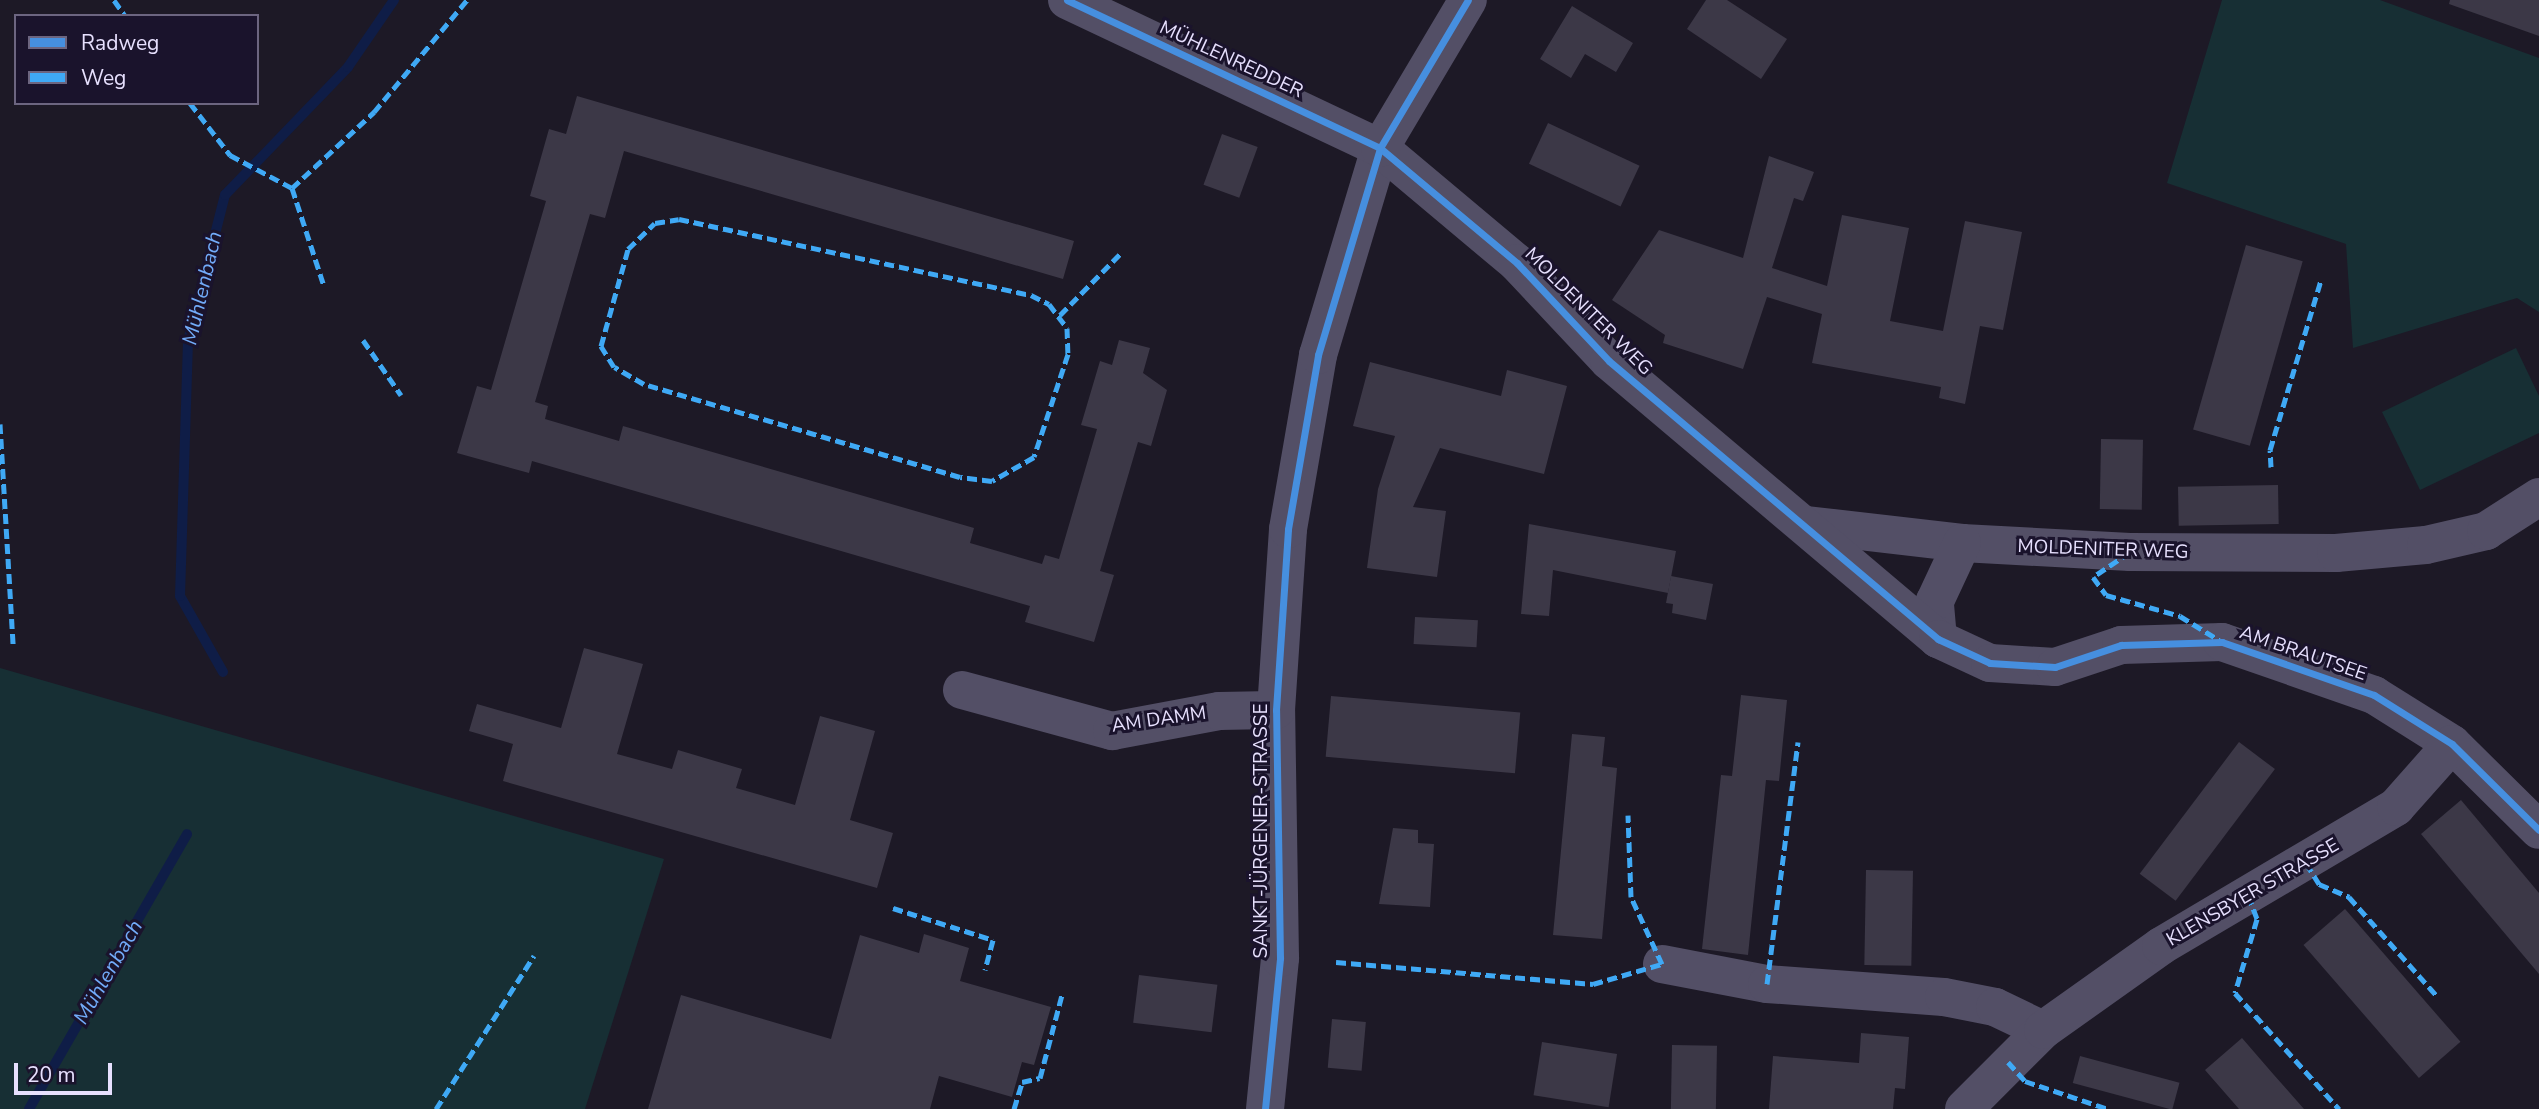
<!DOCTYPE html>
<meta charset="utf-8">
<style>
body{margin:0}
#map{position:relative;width:2539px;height:1109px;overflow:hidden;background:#1d1926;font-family:"Nunito Sans",sans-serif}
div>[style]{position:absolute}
.green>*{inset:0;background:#172f34}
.stream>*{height:10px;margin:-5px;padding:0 5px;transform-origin:5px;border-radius:5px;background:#0f1d47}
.building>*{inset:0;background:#3c3847;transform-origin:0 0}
.minor>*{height:38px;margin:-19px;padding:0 19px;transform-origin:19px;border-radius:19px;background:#534f66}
.tertiary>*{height:38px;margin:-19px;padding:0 19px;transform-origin:19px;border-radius:19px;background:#534f66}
.quiet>*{height:5px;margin-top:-2.5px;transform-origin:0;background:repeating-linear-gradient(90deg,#3fa9f5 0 10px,transparent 0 15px)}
.cycleway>*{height:7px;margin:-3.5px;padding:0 3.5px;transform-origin:3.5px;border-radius:3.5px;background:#468fdf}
span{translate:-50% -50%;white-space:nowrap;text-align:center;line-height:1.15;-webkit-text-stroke:6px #1a132c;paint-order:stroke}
.street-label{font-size:19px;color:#e7e0fe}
.water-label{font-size:21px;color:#72abf9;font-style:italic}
.legend{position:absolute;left:14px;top:14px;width:245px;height:91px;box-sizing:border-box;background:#1a132c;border:2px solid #6c6580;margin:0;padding:9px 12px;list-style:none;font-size:21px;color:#e7e0fe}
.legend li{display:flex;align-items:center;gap:14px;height:35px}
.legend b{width:35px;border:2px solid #6c6580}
.scale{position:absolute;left:14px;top:1063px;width:98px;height:32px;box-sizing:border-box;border:4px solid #e7e0fe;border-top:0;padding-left:9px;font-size:21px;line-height:24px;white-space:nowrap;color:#e7e0fe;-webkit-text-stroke:5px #1a132c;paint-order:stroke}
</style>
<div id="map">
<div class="green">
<div style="clip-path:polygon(2222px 0,2380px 0,2539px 58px,2539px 312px,2517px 298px,2353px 348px,2346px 244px,2167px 183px)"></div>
<div style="clip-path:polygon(2516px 348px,2539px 396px,2539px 433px,2420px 490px,2382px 412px)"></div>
<div style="clip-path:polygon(0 668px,664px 859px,585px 1109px,0 1109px)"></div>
</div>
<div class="stream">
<div style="left:223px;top:672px;width:87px;rotate:-119.5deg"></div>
<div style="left:180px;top:596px;width:255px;rotate:-88.2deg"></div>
<div style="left:188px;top:341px;width:151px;rotate:-75.8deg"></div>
<div style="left:225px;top:195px;width:178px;rotate:-46.1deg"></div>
<div style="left:348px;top:67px;width:81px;rotate:-55.5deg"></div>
<div style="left:29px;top:1109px;width:317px;rotate:-60.1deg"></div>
</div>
<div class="building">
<div style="clip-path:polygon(1706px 0,1727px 0,1787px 39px,1761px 79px,1687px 29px)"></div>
<div style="clip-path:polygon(2450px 0,2539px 0,2539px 36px,2449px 4px)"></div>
<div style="clip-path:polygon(1572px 6px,1633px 43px,1616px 72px,1585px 54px,1571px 78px,1540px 59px)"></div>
<div style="clip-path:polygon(577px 96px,1074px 241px,1063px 279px,624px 151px,605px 218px,590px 214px,535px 402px,548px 406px,545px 419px,619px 441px,623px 426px,974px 528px,970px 543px,1042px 564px,1045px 555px,1059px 559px,1097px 429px,1081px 425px,1100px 361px,1112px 365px,1119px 340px,1150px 348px,1143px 373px,1167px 390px,1151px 446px,1138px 442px,1100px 571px,1114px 575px,1094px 642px,1025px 622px,1030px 606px,532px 461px,529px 473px,457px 453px,477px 386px,491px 390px,546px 201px,530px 196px,549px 129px,566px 134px)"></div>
<div style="left:1548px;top:123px;width:101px;height:45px;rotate:25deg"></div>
<div style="left:1222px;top:134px;width:38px;height:54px;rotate:20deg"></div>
<div style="clip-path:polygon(1769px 156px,1814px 172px,1803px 201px,1794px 198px,1772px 268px,1827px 286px,1842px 215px,1909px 228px,1890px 321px,1943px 331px,1965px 221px,2022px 232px,2003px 330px,1980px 326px,1965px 404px,1939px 398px,1941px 387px,1812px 363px,1822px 314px,1767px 297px,1743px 369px,1663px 343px,1665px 335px,1612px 300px,1659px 230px,1743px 258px)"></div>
<div style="left:2246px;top:245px;width:59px;height:192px;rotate:16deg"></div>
<div style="clip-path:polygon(1370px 362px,1501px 396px,1507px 370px,1567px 386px,1544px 474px,1440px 448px,1413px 507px,1446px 511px,1437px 577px,1367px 568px,1378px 489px,1395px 436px,1353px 426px)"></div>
<div style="left:2101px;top:439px;width:42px;height:70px;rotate:1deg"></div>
<div style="left:2278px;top:485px;width:39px;height:100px;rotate:89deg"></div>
<div style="clip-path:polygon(1529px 524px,1676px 551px,1668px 593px,1553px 570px,1549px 616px,1521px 614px)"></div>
<div style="clip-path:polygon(1671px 576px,1713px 584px,1706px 620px,1672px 613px,1673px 604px,1666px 603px)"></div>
<div style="left:1415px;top:617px;width:63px;height:27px;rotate:3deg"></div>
<div style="clip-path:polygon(584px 648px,643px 664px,617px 754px,672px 769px,678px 750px,742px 769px,736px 788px,795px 805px,820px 716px,875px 731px,850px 820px,893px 833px,877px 888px,503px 781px,513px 744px,469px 731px,477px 704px,561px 728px)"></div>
<div style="clip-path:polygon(1741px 695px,1787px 700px,1779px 781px,1766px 780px,1748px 955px,1702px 949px,1721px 775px,1732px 776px)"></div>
<div style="left:1331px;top:696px;width:190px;height:61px;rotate:5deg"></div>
<div style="clip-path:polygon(1572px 734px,1605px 737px,1602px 766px,1617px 768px,1602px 939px,1553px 935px)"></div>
<div style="left:2239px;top:742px;width:45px;height:165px;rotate:37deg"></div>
<div style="clip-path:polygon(2461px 800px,2539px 893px,2539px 974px,2421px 834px)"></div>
<div style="clip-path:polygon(1393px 828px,1418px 830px,1418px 843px,1434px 844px,1430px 907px,1379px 904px)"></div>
<div style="left:1866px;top:870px;width:47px;height:95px;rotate:1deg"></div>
<div style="left:2345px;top:909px;width:176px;height:55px;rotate:49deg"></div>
<div style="clip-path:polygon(924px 934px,969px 948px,960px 981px,1051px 1007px,1034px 1065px,1022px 1062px,1012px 1097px,939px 1076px,930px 1109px,648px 1109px,681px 995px,831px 1039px,860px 935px,919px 953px)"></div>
<div style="left:1139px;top:975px;width:79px;height:48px;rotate:7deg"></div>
<div style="left:1332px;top:1019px;width:34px;height:49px;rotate:5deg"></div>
<div style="clip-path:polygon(1861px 1033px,1909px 1037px,1905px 1089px,1895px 1088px,1893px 1109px,1769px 1109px,1773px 1056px,1859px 1063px)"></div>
<div style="clip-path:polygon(2242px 1038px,2274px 1075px,2304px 1109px,2239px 1109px,2205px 1070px)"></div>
<div style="left:1542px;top:1042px;width:76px;height:54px;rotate:9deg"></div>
<div style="left:1672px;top:1045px;width:45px;height:64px;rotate:1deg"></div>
<div style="left:2080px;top:1056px;width:103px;height:28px;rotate:15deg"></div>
</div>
<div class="minor">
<div style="left:1807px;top:525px;width:156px;rotate:6.6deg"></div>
<div style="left:1962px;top:543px;width:168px;rotate:3.1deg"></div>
<div style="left:2130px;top:552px;width:206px;rotate:0.3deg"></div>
<div style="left:2336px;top:553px;width:90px;rotate:-5.1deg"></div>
<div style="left:2426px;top:545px;width:62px;rotate:-13.1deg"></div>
<div style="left:2486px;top:531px;width:63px;rotate:-32.7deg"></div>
<div style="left:1938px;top:639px;width:38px;rotate:-95deg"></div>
<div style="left:1935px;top:601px;width:64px;rotate:-65deg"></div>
<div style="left:962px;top:690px;width:156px;rotate:15.3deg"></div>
<div style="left:1112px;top:731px;width:109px;rotate:-10.6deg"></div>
<div style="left:1219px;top:711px;width:57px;rotate:-1deg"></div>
<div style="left:1662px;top:964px;width:107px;rotate:10.8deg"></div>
<div style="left:1767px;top:984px;width:177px;rotate:4.2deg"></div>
<div style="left:1944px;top:997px;width:52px;rotate:11.1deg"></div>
<div style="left:1995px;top:1007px;width:53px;rotate:25.6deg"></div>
<div style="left:1265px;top:1109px;width:152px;rotate:-84.3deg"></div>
<div style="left:1280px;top:958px;width:248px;rotate:-90.9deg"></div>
<div style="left:1276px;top:710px;width:181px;rotate:-86.2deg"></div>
<div style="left:1288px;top:529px;width:177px;rotate:-80.2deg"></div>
<div style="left:1318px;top:355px;width:216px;rotate:-73.3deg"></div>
<div style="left:1380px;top:148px;width:179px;rotate:40deg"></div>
<div style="left:1517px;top:263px;width:134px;rotate:46.8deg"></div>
<div style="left:1609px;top:361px;width:431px;rotate:40.2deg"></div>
<div style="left:1938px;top:639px;width:57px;rotate:24.8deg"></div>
<div style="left:1990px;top:663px;width:65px;rotate:3.5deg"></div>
<div style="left:2055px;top:667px;width:70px;rotate:-18.4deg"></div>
<div style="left:2121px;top:645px;width:101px;rotate:-1.7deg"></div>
<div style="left:2222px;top:642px;width:161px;rotate:19.2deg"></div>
<div style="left:2374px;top:695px;width:92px;rotate:32.1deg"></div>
<div style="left:2452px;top:744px;width:122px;rotate:44.7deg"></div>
<div style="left:1964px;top:1109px;width:112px;rotate:-45deg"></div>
<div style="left:2043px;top:1030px;width:145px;rotate:-35.4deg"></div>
<div style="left:2161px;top:946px;width:273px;rotate:-30.6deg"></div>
<div style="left:2396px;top:807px;width:84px;rotate:-48.4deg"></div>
</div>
<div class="tertiary">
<div style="left:1067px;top:0;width:346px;rotate:25.3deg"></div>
<div style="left:1380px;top:148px;width:172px;rotate:-59.3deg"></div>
</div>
<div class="quiet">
<div style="left:114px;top:0;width:19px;rotate:55deg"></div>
<div style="left:190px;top:103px;width:66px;rotate:52.4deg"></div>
<div style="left:230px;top:155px;width:70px;rotate:28deg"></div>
<div style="left:292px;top:188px;width:103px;rotate:71.9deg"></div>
<div style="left:292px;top:188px;width:112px;rotate:-42.8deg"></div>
<div style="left:374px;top:112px;width:146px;rotate:-50.3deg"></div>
<div style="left:679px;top:219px;width:360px;rotate:12.2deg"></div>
<div style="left:1031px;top:295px;width:20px;rotate:27deg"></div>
<div style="left:1049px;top:304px;width:30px;rotate:53deg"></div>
<div style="left:1067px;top:328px;width:26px;rotate:88deg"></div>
<div style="left:1068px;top:354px;width:108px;rotate:108.3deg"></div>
<div style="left:1034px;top:457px;width:48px;rotate:150.3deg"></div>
<div style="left:992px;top:481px;width:32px;rotate:-173deg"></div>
<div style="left:960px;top:477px;width:329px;rotate:-163.6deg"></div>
<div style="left:644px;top:384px;width:34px;rotate:-150deg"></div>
<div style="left:614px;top:367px;width:25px;rotate:-122deg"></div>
<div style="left:601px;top:346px;width:101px;rotate:-74.4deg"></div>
<div style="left:628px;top:249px;width:37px;rotate:-44deg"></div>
<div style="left:655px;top:223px;width:24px;rotate:-9deg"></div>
<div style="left:1060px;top:315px;width:86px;rotate:-45.5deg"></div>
<div style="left:363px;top:340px;width:67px;rotate:55.4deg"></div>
<div style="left:0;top:424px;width:222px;rotate:86.6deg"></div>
<div style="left:2271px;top:467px;width:17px;rotate:-93deg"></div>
<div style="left:2270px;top:450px;width:177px;rotate:-73.3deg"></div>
<div style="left:2130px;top:552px;width:45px;rotate:146deg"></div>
<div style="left:2093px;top:577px;width:22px;rotate:54deg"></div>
<div style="left:2106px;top:595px;width:77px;rotate:15.8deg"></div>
<div style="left:2180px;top:616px;width:46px;rotate:31.6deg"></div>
<div style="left:2306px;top:863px;width:25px;rotate:58deg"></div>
<div style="left:2319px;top:884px;width:33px;rotate:23deg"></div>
<div style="left:2349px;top:897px;width:132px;rotate:48.4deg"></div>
<div style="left:2248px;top:895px;width:26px;rotate:69deg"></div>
<div style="left:2257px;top:919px;width:77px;rotate:106.6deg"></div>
<div style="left:2235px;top:993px;width:156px;rotate:48.1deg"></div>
<div style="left:893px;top:908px;width:105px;rotate:17.7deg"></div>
<div style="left:993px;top:940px;width:31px;rotate:105deg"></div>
<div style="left:1336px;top:962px;width:258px;rotate:4.9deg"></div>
<div style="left:1593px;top:984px;width:72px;rotate:-16.2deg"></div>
<div style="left:1662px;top:964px;width:74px;rotate:-114.8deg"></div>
<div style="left:1631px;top:897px;width:82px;rotate:-92.1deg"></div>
<div style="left:1767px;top:984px;width:244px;rotate:-82.7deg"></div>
<div style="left:2008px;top:1062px;width:25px;rotate:48deg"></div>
<div style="left:2025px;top:1081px;width:88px;rotate:18.6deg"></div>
<div style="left:436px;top:1109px;width:182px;rotate:-57.4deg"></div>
<div style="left:1014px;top:1109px;width:28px;rotate:-73deg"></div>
<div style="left:1022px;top:1082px;width:18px;rotate:-13deg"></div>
<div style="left:1040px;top:1078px;width:86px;rotate:-75.2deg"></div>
</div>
<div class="cycleway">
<div style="left:1067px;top:0;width:346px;rotate:25.3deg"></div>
<div style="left:1380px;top:148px;width:179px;rotate:40deg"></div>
<div style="left:1517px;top:263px;width:134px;rotate:46.8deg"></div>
<div style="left:1609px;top:361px;width:431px;rotate:40.2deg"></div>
<div style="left:1938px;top:639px;width:57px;rotate:24.8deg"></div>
<div style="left:1990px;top:663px;width:65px;rotate:3.5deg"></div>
<div style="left:2055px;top:667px;width:70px;rotate:-18.4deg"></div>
<div style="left:2121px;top:645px;width:101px;rotate:-1.7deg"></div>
<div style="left:2222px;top:642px;width:161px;rotate:19.2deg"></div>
<div style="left:2374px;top:695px;width:92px;rotate:32.1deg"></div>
<div style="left:2452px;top:744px;width:122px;rotate:44.7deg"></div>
<div style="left:1265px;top:1109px;width:152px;rotate:-84.3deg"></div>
<div style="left:1280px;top:958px;width:248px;rotate:-90.9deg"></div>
<div style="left:1276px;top:710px;width:181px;rotate:-86.2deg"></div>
<div style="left:1288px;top:529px;width:177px;rotate:-80.2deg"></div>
<div style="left:1318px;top:355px;width:216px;rotate:-73.3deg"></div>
<div style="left:1380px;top:148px;width:172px;rotate:-59.3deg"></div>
</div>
<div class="street-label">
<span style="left:1231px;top:60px;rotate:25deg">MÜHLENREDDER</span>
<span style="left:1588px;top:312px;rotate:45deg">MOLDENITER WEG</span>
<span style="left:2103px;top:550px;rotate:2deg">MOLDENITER WEG</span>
<span style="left:2303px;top:654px;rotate:19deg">AM BRAUTSEE</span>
<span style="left:1159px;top:720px;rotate:-8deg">AM DAMM</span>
<span style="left:1262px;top:831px;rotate:-90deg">SANKT-JÜRGENER-STRASSE</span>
<span style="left:2253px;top:893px;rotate:-30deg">KLENSBYER STRASSE</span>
</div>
<div class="water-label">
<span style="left:202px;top:288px;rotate:-77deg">Mühlenbach</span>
<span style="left:108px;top:972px;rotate:-60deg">Mühlenbach</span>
</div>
<ul class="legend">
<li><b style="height:9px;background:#468fdf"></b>Radweg</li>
<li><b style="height:9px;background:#3fa9f5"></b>Weg</li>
</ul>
<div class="scale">20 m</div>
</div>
